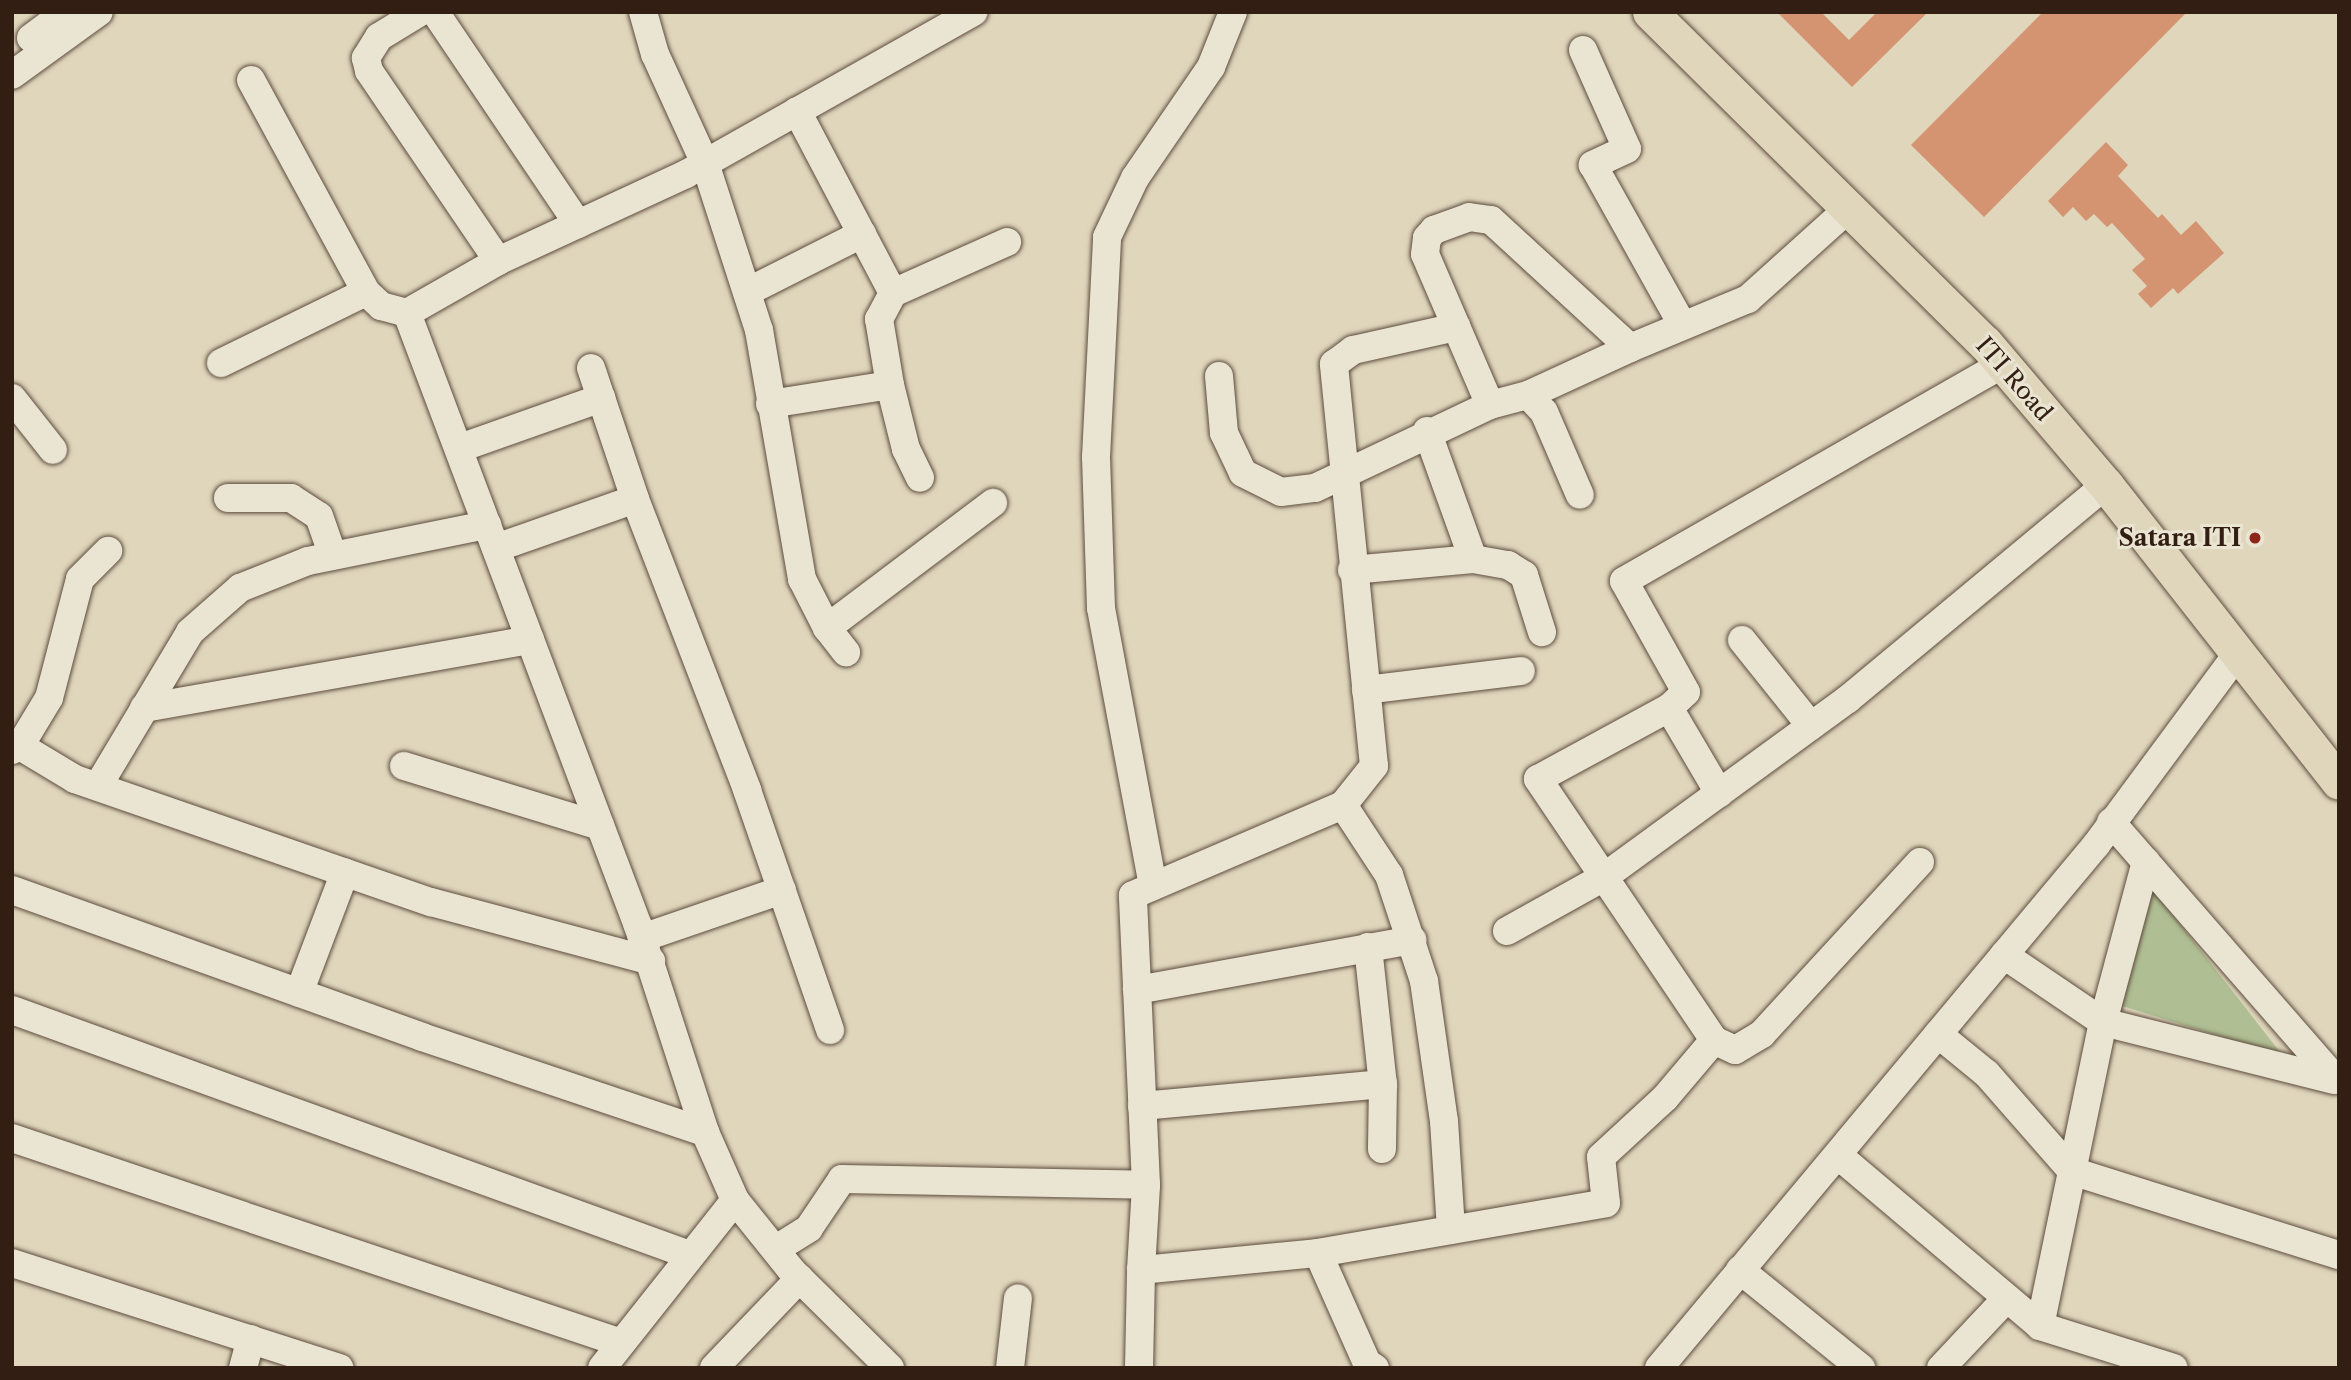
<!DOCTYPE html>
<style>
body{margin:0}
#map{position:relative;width:2351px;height:1380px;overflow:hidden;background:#dfd6bc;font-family:"Libre Caslon Text",serif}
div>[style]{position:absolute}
.green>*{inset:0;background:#afbe93}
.building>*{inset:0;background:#d49371}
.roads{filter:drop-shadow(0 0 2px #5e4c3d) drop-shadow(0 0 2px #5e4c3d)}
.minor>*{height:28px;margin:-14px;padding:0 14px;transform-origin:14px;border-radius:14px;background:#eae4d3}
.major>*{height:35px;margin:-17.5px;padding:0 17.5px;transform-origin:17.5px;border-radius:17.5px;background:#dfd6bc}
.dots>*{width:19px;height:19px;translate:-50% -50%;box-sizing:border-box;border:4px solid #eae4d3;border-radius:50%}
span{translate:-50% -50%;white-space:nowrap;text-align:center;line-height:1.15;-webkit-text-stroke:6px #eae4d3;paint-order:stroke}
.street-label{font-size:24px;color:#331e13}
.poi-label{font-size:24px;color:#331e13;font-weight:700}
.right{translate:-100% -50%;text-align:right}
.frame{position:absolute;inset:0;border:14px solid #331e13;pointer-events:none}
</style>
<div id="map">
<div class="green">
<div style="clip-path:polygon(2148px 883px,2283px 1056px,2119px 1005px)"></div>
</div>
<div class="building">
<div style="clip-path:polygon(1777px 12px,1821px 12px,1849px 40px,1877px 12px,1928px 12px,1852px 87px)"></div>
<div style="clip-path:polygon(2043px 12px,2187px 12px,1984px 217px,1911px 145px)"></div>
<div style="clip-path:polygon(2106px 142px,2128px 165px,2118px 176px,2158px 218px,2162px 214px,2181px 235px,2196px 221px,2224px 253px,2178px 294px,2173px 288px,2151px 308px,2138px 294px,2147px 286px,2132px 270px,2145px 259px,2112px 223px,2107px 227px,2094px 214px,2086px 221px,2073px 207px,2063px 217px,2048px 201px)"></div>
</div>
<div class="roads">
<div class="minor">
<div style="left:420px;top:12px;width:48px;rotate:148.6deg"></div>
<div style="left:379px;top:37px;width:25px;rotate:122deg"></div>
<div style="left:366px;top:58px;width:13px;rotate:77deg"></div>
<div style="left:369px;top:71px;width:230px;rotate:55.8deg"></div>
<div style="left:435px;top:12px;width:256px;rotate:56deg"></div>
<div style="left:643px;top:12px;width:44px;rotate:74.1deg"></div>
<div style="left:655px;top:54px;width:120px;rotate:65.4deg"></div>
<div style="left:705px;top:163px;width:176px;rotate:72.1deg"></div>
<div style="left:759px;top:330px;width:253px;rotate:80.2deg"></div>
<div style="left:802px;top:579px;width:55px;rotate:63deg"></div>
<div style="left:827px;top:628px;width:31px;rotate:52deg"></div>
<div style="left:31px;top:38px;width:44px;rotate:-36.6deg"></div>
<div style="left:1583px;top:50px;width:108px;rotate:66deg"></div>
<div style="left:1627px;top:149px;width:38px;rotate:155deg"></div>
<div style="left:1593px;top:165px;width:184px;rotate:60.8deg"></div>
<div style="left:12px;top:75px;width:107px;rotate:-35.9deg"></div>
<div style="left:251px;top:80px;width:241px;rotate:61.5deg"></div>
<div style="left:366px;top:292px;width:21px;rotate:43deg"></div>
<div style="left:381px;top:306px;width:27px;rotate:15deg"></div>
<div style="left:797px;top:111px;width:206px;rotate:62.2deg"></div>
<div style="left:893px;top:293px;width:30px;rotate:118deg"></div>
<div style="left:879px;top:319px;width:67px;rotate:80.5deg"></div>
<div style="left:747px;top:292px;width:129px;rotate:-26.8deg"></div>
<div style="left:893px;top:293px;width:125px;rotate:-24.1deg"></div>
<div style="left:221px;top:363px;width:161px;rotate:-26.1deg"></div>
<div style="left:591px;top:368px;width:138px;rotate:71.4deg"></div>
<div style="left:1219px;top:376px;width:57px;rotate:85deg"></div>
<div style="left:1224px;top:433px;width:44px;rotate:64.6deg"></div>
<div style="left:1243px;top:473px;width:42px;rotate:26.6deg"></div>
<div style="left:1281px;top:492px;width:34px;rotate:-7deg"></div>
<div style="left:1315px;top:488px;width:194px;rotate:-25.4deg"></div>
<div style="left:1490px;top:405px;width:164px;rotate:-113.3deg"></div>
<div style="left:1425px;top:254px;width:16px;rotate:-83deg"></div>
<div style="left:1427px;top:238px;width:11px;rotate:-49deg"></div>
<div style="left:1434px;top:230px;width:37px;rotate:-20deg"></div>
<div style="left:1469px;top:217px;width:22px;rotate:8deg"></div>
<div style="left:1491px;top:220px;width:189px;rotate:42.6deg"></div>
<div style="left:1630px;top:348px;width:128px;rotate:-22.6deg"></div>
<div style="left:1748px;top:299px;width:136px;rotate:-42deg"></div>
<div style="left:1528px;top:395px;width:112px;rotate:-24.7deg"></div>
<div style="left:12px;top:398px;width:66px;rotate:51.7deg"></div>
<div style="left:770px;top:404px;width:121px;rotate:-9deg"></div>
<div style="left:890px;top:385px;width:66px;rotate:76deg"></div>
<div style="left:906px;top:449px;width:32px;rotate:64deg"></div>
<div style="left:1490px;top:405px;width:39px;rotate:-15deg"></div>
<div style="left:1528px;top:395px;width:23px;rotate:47deg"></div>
<div style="left:1544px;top:412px;width:90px;rotate:66.6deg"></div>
<div style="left:1427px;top:431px;width:136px;rotate:70.2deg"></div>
<div style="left:1473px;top:559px;width:36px;rotate:10deg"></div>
<div style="left:1508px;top:565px;width:19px;rotate:32deg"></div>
<div style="left:1524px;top:575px;width:60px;rotate:72.5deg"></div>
<div style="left:460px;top:448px;width:150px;rotate:-19.5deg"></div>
<div style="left:228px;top:498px;width:63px"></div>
<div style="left:291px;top:498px;width:33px;rotate:33deg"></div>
<div style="left:319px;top:516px;width:42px;rotate:70.7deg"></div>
<div style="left:496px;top:548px;width:147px;rotate:-19.4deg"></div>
<div style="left:635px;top:499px;width:312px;rotate:68.9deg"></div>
<div style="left:747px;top:790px;width:254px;rotate:70.9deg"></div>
<div style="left:1352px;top:570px;width:121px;rotate:-5.2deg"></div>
<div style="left:827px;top:628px;width:208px;rotate:-37deg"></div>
<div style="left:1742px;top:640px;width:110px;rotate:51.3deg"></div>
<div style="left:1366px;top:690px;width:156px;rotate:-7deg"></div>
<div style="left:144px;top:708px;width:392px;rotate:-10deg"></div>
<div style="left:1669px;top:708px;width:99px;rotate:59.5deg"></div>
<div style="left:20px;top:746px;width:64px;rotate:31deg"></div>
<div style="left:75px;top:779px;width:377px;rotate:19.1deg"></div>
<div style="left:431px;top:902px;width:228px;rotate:15deg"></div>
<div style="left:12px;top:750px;width:9px;rotate:-27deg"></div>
<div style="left:20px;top:746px;width:56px;rotate:-58.9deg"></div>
<div style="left:49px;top:698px;width:123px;rotate:-75.4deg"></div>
<div style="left:80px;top:579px;width:40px;rotate:-45deg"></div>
<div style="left:404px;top:766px;width:205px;rotate:17deg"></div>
<div style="left:98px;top:786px;width:179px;rotate:-59.1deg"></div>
<div style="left:190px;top:632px;width:67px;rotate:-41.3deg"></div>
<div style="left:240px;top:588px;width:73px;rotate:-21.7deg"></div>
<div style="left:308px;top:561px;width:183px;rotate:-11.4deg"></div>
<div style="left:1343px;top:805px;width:84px;rotate:56.7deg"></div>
<div style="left:1389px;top:875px;width:112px;rotate:71.7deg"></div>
<div style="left:1424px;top:981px;width:141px;rotate:81.9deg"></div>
<div style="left:1444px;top:1121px;width:109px;rotate:86.3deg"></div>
<div style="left:2111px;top:822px;width:342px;rotate:48.9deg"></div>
<div style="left:1920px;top:862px;width:234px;rotate:132.6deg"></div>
<div style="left:1762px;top:1034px;width:31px;rotate:149deg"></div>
<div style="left:1735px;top:1050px;width:23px;rotate:-155deg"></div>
<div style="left:1714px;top:1040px;width:315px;rotate:-124deg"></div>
<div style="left:1538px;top:779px;width:149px;rotate:-28.5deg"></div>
<div style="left:1669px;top:708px;width:23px;rotate:-43deg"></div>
<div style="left:1686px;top:692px;width:127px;rotate:-119.2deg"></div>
<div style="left:1624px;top:581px;width:437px;rotate:-29.8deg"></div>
<div style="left:1153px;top:886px;width:283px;rotate:-100.6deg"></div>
<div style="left:1101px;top:608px;width:151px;rotate:-91.9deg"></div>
<div style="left:1096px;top:457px;width:220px;rotate:-87.1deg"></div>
<div style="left:1107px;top:237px;width:65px;rotate:-64.6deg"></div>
<div style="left:1135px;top:178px;width:135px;rotate:-55.6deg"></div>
<div style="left:1211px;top:67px;width:59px;rotate:-68.2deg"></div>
<div style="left:12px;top:890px;width:436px;rotate:19.7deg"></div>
<div style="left:422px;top:1037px;width:299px;rotate:18.6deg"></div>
<div style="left:1507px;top:931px;width:111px;rotate:-29.1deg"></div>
<div style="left:1604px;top:877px;width:302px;rotate:-36.1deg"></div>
<div style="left:1848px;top:699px;width:335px;rotate:-39.7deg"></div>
<div style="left:642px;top:938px;width:148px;rotate:-18.9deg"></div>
<div style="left:1368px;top:947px;width:138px;rotate:83.8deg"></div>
<div style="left:1383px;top:1084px;width:65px;rotate:90.9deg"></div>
<div style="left:2004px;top:955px;width:120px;rotate:34.1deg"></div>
<div style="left:2103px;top:1022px;width:238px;rotate:14.1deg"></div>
<div style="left:1137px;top:990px;width:280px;rotate:-10.3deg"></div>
<div style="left:299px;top:993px;width:129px;rotate:-69.2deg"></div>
<div style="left:12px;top:1010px;width:721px;rotate:19.87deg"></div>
<div style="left:1938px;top:1034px;width:63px;rotate:39.2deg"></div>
<div style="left:1987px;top:1074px;width:129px;rotate:48.8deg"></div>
<div style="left:2072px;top:1171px;width:280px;rotate:17.5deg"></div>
<div style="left:1142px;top:1106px;width:242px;rotate:-5.2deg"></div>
<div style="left:12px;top:1138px;width:643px;rotate:18.6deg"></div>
<div style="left:1839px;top:1156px;width:263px;rotate:40.2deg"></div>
<div style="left:2040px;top:1326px;width:140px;rotate:17.4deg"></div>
<div style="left:776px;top:1249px;width:39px;rotate:-32deg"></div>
<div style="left:809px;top:1228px;width:59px;rotate:-56deg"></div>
<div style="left:842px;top:1179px;width:304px;rotate:1.1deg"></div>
<div style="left:1146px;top:1185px;width:290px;rotate:-92.6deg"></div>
<div style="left:1133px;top:895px;width:228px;rotate:-23.2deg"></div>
<div style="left:1343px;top:805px;width:50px;rotate:-51.5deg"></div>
<div style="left:1374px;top:766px;width:404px;rotate:-95.7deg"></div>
<div style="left:1334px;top:364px;width:24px;rotate:-36deg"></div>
<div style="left:1353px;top:350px;width:106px;rotate:-12.6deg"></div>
<div style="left:12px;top:1263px;width:344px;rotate:17.8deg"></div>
<div style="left:1141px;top:1270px;width:85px;rotate:-86.6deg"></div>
<div style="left:1740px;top:1270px;width:156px;rotate:39deg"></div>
<div style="left:2040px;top:1326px;width:310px;rotate:-78.3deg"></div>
<div style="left:2103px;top:1022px;width:166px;rotate:-75deg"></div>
<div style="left:243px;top:1368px;width:30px;rotate:-75deg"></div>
<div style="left:602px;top:1368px;width:214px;rotate:-51.6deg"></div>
<div style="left:714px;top:1368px;width:124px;rotate:-46.3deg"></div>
<div style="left:890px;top:1368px;width:138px;rotate:-135.3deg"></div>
<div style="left:792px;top:1271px;width:91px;rotate:-128.8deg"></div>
<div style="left:735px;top:1200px;width:74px;rotate:-113.8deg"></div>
<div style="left:705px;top:1132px;width:217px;rotate:-108deg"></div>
<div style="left:638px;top:926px;width:655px;rotate:-110.65deg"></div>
<div style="left:407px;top:313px;width:105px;rotate:-29.7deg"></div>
<div style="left:498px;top:261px;width:207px;rotate:-24.8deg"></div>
<div style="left:686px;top:174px;width:330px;rotate:-29.4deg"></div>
<div style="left:1010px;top:1368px;width:70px;rotate:-83.5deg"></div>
<div style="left:1139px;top:1368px;width:98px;rotate:-88.8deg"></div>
<div style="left:1141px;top:1270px;width:178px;rotate:-5.5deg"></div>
<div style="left:1375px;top:1368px;width:9px;rotate:-148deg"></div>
<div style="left:1367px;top:1363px;width:120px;rotate:-114deg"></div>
<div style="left:1318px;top:1253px;width:292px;rotate:-9.8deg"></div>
<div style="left:1606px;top:1203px;width:46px;rotate:-96.2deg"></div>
<div style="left:1601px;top:1157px;width:87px;rotate:-42.7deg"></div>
<div style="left:1665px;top:1098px;width:76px;rotate:-49.8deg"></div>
<div style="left:1659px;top:1368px;width:682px;rotate:-50.12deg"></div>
<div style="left:2096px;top:845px;width:239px;rotate:-53.5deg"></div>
<div style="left:1941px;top:1368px;width:96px;rotate:-46.7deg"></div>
</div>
<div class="major">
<div style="left:1650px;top:12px;width:471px;rotate:44.7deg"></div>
<div style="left:1985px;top:343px;width:187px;rotate:49.6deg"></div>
<div style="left:2106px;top:485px;width:377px;rotate:51.9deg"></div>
</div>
</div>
<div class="dots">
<div style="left:2255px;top:538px;background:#8f2418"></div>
</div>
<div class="street-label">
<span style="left:2014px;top:379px;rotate:49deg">ITI Road</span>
</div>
<div class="poi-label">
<span class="right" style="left:2241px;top:538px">Satara ITI</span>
</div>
<div class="frame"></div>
</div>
